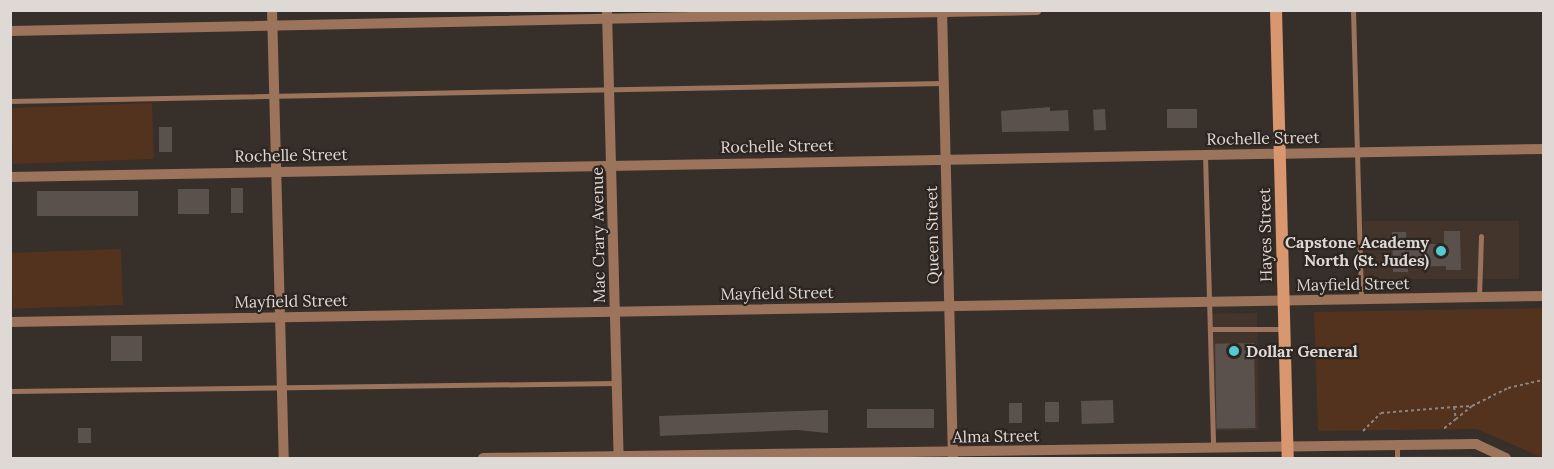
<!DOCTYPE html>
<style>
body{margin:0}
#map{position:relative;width:1554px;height:469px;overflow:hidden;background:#372f2a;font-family:Lora,serif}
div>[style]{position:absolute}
.built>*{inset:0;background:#43342c;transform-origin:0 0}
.green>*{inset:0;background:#53321e;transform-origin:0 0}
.building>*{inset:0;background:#5b514c;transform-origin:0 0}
.path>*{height:2px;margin-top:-1px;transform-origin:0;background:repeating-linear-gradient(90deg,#8b8480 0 3px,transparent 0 6px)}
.lane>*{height:5px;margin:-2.5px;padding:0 2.5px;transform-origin:2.5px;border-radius:2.5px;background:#9c735b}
.street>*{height:10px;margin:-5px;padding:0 5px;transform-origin:5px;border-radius:5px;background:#9c735b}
.secondary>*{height:12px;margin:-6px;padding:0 6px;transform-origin:6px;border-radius:6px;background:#d99770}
.dots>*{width:16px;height:16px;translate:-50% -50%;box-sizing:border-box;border:3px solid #2d2520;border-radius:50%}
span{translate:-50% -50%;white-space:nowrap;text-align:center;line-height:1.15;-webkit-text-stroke:4.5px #2d2520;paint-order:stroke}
.street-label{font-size:16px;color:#dfd9d6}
.poi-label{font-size:16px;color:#dfd9d6;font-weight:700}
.right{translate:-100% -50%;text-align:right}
.left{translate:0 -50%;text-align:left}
.frame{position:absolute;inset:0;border:12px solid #dfd9d6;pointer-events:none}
</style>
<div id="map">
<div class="built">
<div style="left:1519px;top:221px;width:58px;height:156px;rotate:90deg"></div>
<div style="left:1257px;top:313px;width:117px;height:44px;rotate:89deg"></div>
<div style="clip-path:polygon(1471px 455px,1477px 458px,1319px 458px)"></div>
</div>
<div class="green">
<div style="left:152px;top:103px;width:56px;height:141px;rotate:88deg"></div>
<div style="left:121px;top:249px;width:56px;height:110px;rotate:88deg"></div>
<div style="clip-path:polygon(1543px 308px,1543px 458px,1477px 429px,1318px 431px,1314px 312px)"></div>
</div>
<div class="building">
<div style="clip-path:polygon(1050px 107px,1050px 111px,1068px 110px,1069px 131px,1002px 132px,1001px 111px)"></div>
<div style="left:1105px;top:109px;width:21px;height:12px;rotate:87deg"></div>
<div style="left:1167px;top:109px;width:30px;height:19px"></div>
<div style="left:159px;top:127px;width:13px;height:25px"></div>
<div style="left:231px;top:188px;width:12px;height:25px"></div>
<div style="left:209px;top:189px;width:25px;height:31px;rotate:90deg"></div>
<div style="left:138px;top:191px;width:25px;height:101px;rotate:90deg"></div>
<div style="clip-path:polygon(1444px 231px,1460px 231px,1461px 270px,1446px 270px,1446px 266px,1408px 267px,1408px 272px,1393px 272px,1392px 232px,1406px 232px,1407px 244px,1444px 244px)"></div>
<div style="left:142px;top:336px;width:25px;height:31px;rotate:90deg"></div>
<div style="left:1254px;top:343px;width:85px;height:39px;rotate:89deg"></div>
<div style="left:1113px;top:400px;width:23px;height:32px;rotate:88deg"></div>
<div style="left:1045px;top:402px;width:14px;height:20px"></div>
<div style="left:1009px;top:403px;width:13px;height:20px"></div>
<div style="left:934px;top:409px;width:19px;height:67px;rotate:90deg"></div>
<div style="clip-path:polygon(828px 410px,828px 433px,797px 430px,660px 436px,659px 416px)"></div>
<div style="left:78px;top:428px;width:13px;height:15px"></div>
</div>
<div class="path">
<div style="left:1472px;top:406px;width:40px;rotate:-26.6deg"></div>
<div style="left:1508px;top:388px;width:37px;rotate:-13deg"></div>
<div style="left:1454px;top:407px;width:18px;rotate:-3deg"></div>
<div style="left:1472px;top:406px;width:21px;rotate:141deg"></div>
<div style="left:1363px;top:431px;width:25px;rotate:-45deg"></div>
<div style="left:1381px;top:413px;width:73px;rotate:-4.7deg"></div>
<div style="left:1454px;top:407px;width:12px;rotate:81deg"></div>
<div style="left:1456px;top:419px;width:16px;rotate:142deg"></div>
</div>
<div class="lane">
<div style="left:1353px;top:10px;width:289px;rotate:88.4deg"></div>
<div style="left:10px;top:101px;width:933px;rotate:-1.11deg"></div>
<div style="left:1205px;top:155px;width:292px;rotate:88.4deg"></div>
<div style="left:1479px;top:297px;width:61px;rotate:-88.1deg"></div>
<div style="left:1211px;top:329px;width:73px"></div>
<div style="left:10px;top:391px;width:607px;rotate:-0.76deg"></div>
<div style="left:1397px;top:445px;width:13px;rotate:90deg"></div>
</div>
<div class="street">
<div style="left:272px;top:10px;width:448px;rotate:88.5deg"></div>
<div style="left:942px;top:10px;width:448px;rotate:88.6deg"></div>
<div style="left:607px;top:12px;width:446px;rotate:88.5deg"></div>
<div style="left:10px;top:31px;width:1027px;rotate:-1.17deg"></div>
<div style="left:10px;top:177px;width:1534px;rotate:-1.05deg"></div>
<div style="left:10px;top:322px;width:1534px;rotate:-0.97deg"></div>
<div style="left:483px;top:458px;width:993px;rotate:-0.81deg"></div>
<div style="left:1476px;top:444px;width:33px;rotate:25deg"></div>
</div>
<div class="secondary">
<div style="left:1276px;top:10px;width:448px;rotate:88.5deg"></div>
</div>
<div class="dots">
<div style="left:1441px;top:251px;background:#51ccd4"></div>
<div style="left:1234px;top:351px;background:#51ccd4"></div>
</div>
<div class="street-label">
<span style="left:1263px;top:138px;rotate:-1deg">Rochelle Street</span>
<span style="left:777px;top:146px;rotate:-1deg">Rochelle Street</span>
<span style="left:291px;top:155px;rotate:-1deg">Rochelle Street</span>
<span style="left:598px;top:235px;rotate:-91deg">Mac Crary Avenue</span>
<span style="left:932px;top:235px;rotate:-91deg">Queen Street</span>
<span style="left:1265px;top:235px;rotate:-91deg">Hayes Street</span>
<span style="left:1353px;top:284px;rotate:-1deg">Mayfield Street</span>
<span style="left:777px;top:293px;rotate:-1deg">Mayfield Street</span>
<span style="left:291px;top:301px;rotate:-1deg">Mayfield Street</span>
<span style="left:996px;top:436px;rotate:-1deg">Alma Street</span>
</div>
<div class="poi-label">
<span class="right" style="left:1429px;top:251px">Capstone Academy<br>North (St. Judes)</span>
<span class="left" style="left:1246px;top:351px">Dollar General</span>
</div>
<div class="frame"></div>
</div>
